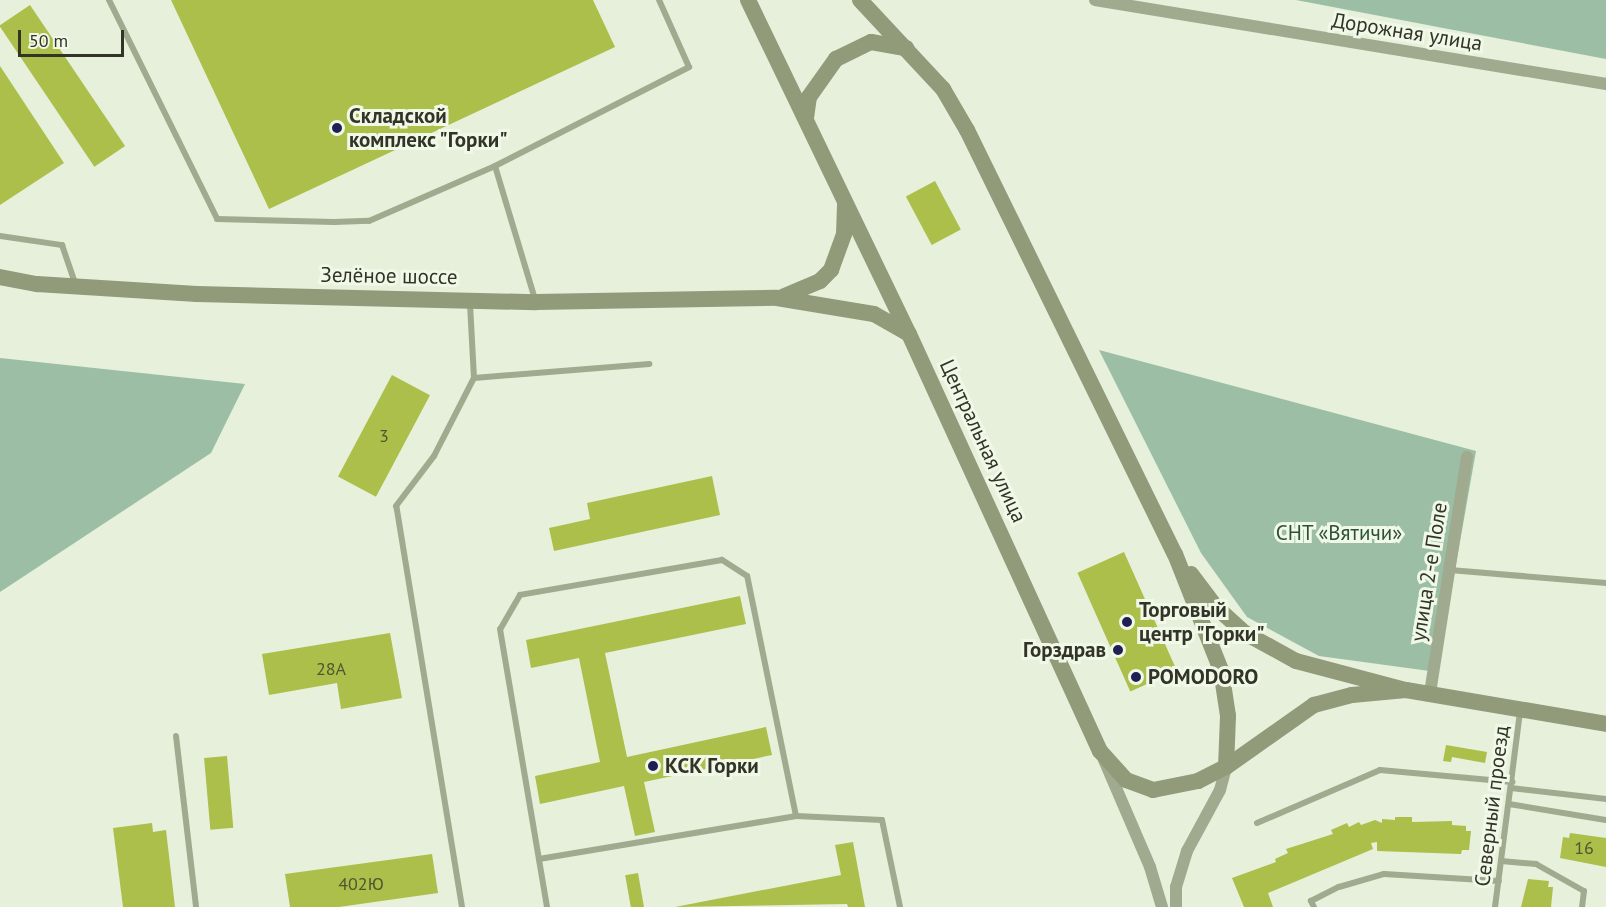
<!DOCTYPE html>
<meta charset="utf-8">
<style>
body{margin:0}
#map{position:relative;width:1606px;height:907px;overflow:hidden;background:#e6f0db;font-family:"PT Sans",sans-serif}
div>[style]{position:absolute}
.green>*{inset:0;background:#9cbea5}
.building>*{inset:0;background:#abbf4a;transform-origin:0 0}
.service>*{height:6px;margin:-3px;padding:0 3px;transform-origin:3px;border-radius:3px;background:#9faa8e}
.minor>*{height:12px;margin:-6px;padding:0 6px;transform-origin:6px;border-radius:6px;background:#9faa8e}
.secondary>*{height:16px;margin:-8px;padding:0 8px;transform-origin:8px;border-radius:8px;background:#919b79}
.dots>*{width:16px;height:16px;translate:-50% -50%;box-sizing:border-box;border:3px solid #f0f8e7;border-radius:50%}
span{translate:-50% -50%;white-space:nowrap;text-align:center;line-height:1.15;-webkit-text-stroke:6px #f0f8e7;paint-order:stroke}
.number-label{font-size:18px;color:#505730}
.number-label span{-webkit-text-stroke-width:0}
.street-label{font-size:21px;color:#313427}
.poi-label{font-size:21px;color:#313427;font-weight:700}
.left{translate:0 -50%;text-align:left}
.right{translate:-100% -50%;text-align:right}
.park-label{font-size:21px;color:#2d5137}
.scale{position:absolute;left:18px;top:30px;width:106px;height:27px;box-sizing:border-box;border:3px solid #313427;border-top:0;padding-left:8px;font-size:18px;line-height:21px;white-space:nowrap;color:#313427;-webkit-text-stroke:4px #f0f8e7;paint-order:stroke}
</style>
<div id="map">
<div class="green">
<div style="clip-path:polygon(1296px 0,1606px 0,1606px 59px)"></div>
<div style="clip-path:polygon(1099px 350px,1476px 451px,1437px 672px,1319px 656px,1247px 617px,1201px 553px)"></div>
<div style="clip-path:polygon(0 358px,245px 384px,211px 453px,0 592px)"></div>
</div>
<div class="building">
<div style="clip-path:polygon(171px 0,593px 0,615px 47px,269px 209px)"></div>
<div style="left:30px;top:5px;width:170px;height:37px;rotate:56deg"></div>
<div style="clip-path:polygon(0 66px,64px 163px,0 205px)"></div>
<div style="left:935px;top:181px;width:55px;height:33px;rotate:62deg"></div>
<div style="left:392px;top:375px;width:43px;height:115px;rotate:28deg"></div>
<div style="clip-path:polygon(712px 476px,720px 515px,554px 551px,549px 528px,590px 519px,587px 503px)"></div>
<div style="left:1124px;top:552px;width:130px;height:51px;rotate:66deg"></div>
<div style="clip-path:polygon(740px 596px,746px 624px,605px 653px,627px 757px,766px 727px,772px 755px,644px 782px,655px 832px,635px 836px,624px 786px,540px 804px,535px 776px,600px 762px,579px 658px,531px 668px,526px 640px)"></div>
<div style="clip-path:polygon(390px 633px,402px 698px,341px 709px,337px 683px,269px 695px,262px 654px)"></div>
<div style="clip-path:polygon(1446px 745px,1487px 752px,1485px 763px,1452px 757px,1451px 762px,1443px 761px)"></div>
<div style="left:227px;top:756px;width:72px;height:23px;rotate:85deg"></div>
<div style="clip-path:polygon(1395px 817px,1412px 817px,1412px 822px,1452px 821px,1452px 825px,1466px 826px,1466px 831px,1471px 831px,1469px 850px,1462px 850px,1461px 854px,1377px 851px,1377px 842px,1371px 843px,1373px 849px,1268px 893px,1273px 907px,1244px 907px,1232px 878px,1276px 862px,1275px 859px,1288px 853px,1286px 849px,1333px 834px,1331px 830px,1347px 823px,1349px 827px,1359px 822px,1361px 825px,1375px 820px,1382px 823px,1382px 819px,1395px 820px)"></div>
<div style="clip-path:polygon(152px 823px,153px 832px,166px 830px,175px 907px,123px 907px,113px 828px)"></div>
<div style="clip-path:polygon(1570px 833px,1606px 838px,1606px 867px,1560px 858px,1563px 837px,1569px 838px)"></div>
<div style="clip-path:polygon(853px 842px,865px 907px,848px 907px,847px 904px,675px 907px,841px 875px,835px 845px)"></div>
<div style="clip-path:polygon(432px 854px,438px 893px,339px 907px,290px 907px,285px 874px)"></div>
<div style="left:638px;top:873px;width:35px;height:13px;rotate:80deg"></div>
<div style="clip-path:polygon(1528px 879px,1549px 881px,1548px 887px,1553px 887px,1551px 907px,1521px 907px)"></div>
</div>
<div class="service">
<div style="left:109px;top:0;width:244px;rotate:63.7deg"></div>
<div style="left:217px;top:219px;width:117px;rotate:1.5deg"></div>
<div style="left:334px;top:222px;width:35px;rotate:-2deg"></div>
<div style="left:369px;top:221px;width:137px;rotate:-23.6deg"></div>
<div style="left:495px;top:166px;width:218px;rotate:-27deg"></div>
<div style="left:689px;top:67px;width:73px;rotate:-114.1deg"></div>
<div style="left:495px;top:166px;width:139px;rotate:73.3deg"></div>
<div style="left:0;top:236px;width:63px;rotate:8.3deg"></div>
<div style="left:62px;top:245px;width:43px;rotate:71.1deg"></div>
<div style="left:474px;top:378px;width:176px;rotate:-4.6deg"></div>
<div style="left:1450px;top:570px;width:157px;rotate:4.8deg"></div>
<div style="left:176px;top:736px;width:172px;rotate:83.3deg"></div>
<div style="left:1511px;top:788px;width:96px;rotate:6.6deg"></div>
<div style="left:1509px;top:804px;width:98px;rotate:9.4deg"></div>
<div style="left:796px;top:816px;width:86px;rotate:2.7deg"></div>
<div style="left:882px;top:820px;width:89px;rotate:78.3deg"></div>
<div style="left:1257px;top:823px;width:134px;rotate:-23.3deg"></div>
<div style="left:1380px;top:770px;width:133px;rotate:5.2deg"></div>
<div style="left:539px;top:859px;width:261px;rotate:-9.5deg"></div>
<div style="left:796px;top:816px;width:245px;rotate:-101.5deg"></div>
<div style="left:747px;top:576px;width:30px;rotate:-147deg"></div>
<div style="left:722px;top:560px;width:205px;rotate:170.2deg"></div>
<div style="left:520px;top:595px;width:39px;rotate:120deg"></div>
<div style="left:500px;top:629px;width:282px;rotate:80.4deg"></div>
<div style="left:1501px;top:861px;width:35px;rotate:5deg"></div>
<div style="left:1536px;top:864px;width:55px;rotate:29.4deg"></div>
<div style="left:1584px;top:891px;width:16px;rotate:97deg"></div>
<div style="left:462px;top:907px;width:406px;rotate:-99.3deg"></div>
<div style="left:396px;top:506px;width:63px;rotate:-52.8deg"></div>
<div style="left:434px;top:456px;width:88px;rotate:-62.9deg"></div>
<div style="left:474px;top:378px;width:75px;rotate:-93.1deg"></div>
<div style="left:1314px;top:907px;width:7px;rotate:-117deg"></div>
<div style="left:1311px;top:901px;width:31px;rotate:-27deg"></div>
<div style="left:1339px;top:887px;width:47px;rotate:-16.1deg"></div>
<div style="left:1384px;top:874px;width:115px;rotate:3.5deg"></div>
<div style="left:1495px;top:907px;width:198px;rotate:-82.7deg"></div>
</div>
<div class="minor">
<div style="left:1095px;top:0;width:518px;rotate:9.33deg"></div>
<div style="left:1430px;top:693px;width:239px;rotate:-81.1deg"></div>
<div style="left:1104px;top:760px;width:116px;rotate:66.7deg"></div>
<div style="left:1150px;top:867px;width:42px;rotate:73.3deg"></div>
<div style="left:1176px;top:907px;width:20px;rotate:-90deg"></div>
<div style="left:1176px;top:887px;width:38px;rotate:-73deg"></div>
<div style="left:1187px;top:851px;width:69px;rotate:-61.6deg"></div>
<div style="left:1220px;top:790px;width:24px;rotate:-75deg"></div>
</div>
<div class="secondary">
<div style="left:748px;top:0;width:371px;rotate:64.3deg"></div>
<div style="left:909px;top:334px;width:459px;rotate:65.4deg"></div>
<div style="left:1100px;top:751px;width:39px;rotate:48deg"></div>
<div style="left:1126px;top:780px;width:29px;rotate:20deg"></div>
<div style="left:1153px;top:790px;width:46px;rotate:-11.3deg"></div>
<div style="left:1198px;top:781px;width:31px;rotate:-27deg"></div>
<div style="left:1226px;top:767px;width:108px;rotate:-35.2deg"></div>
<div style="left:1314px;top:705px;width:39px;rotate:-15deg"></div>
<div style="left:1352px;top:695px;width:54px;rotate:-5.3deg"></div>
<div style="left:860px;top:0;width:122px;rotate:47deg"></div>
<div style="left:943px;top:89px;width:48px;rotate:59.7deg"></div>
<div style="left:967px;top:130px;width:472px;rotate:63.9deg"></div>
<div style="left:1175px;top:554px;width:125px;rotate:68.4deg"></div>
<div style="left:1221px;top:670px;width:47px;rotate:81.3deg"></div>
<div style="left:1228px;top:716px;width:51px;rotate:92.2deg"></div>
<div style="left:806px;top:118px;width:21px;rotate:-82deg"></div>
<div style="left:809px;top:97px;width:47px;rotate:-54.6deg"></div>
<div style="left:836px;top:59px;width:39px;rotate:-26deg"></div>
<div style="left:871px;top:42px;width:36px;rotate:10deg"></div>
<div style="left:0;top:277px;width:38px;rotate:11deg"></div>
<div style="left:37px;top:284px;width:160px;rotate:3.6deg"></div>
<div style="left:197px;top:294px;width:339px;rotate:1.4deg"></div>
<div style="left:536px;top:302px;width:241px;rotate:-1deg"></div>
<div style="left:777px;top:298px;width:98px;rotate:9.4deg"></div>
<div style="left:874px;top:314px;width:40px;rotate:29.7deg"></div>
<div style="left:782px;top:297px;width:41px;rotate:-22.8deg"></div>
<div style="left:820px;top:281px;width:16px;rotate:-45deg"></div>
<div style="left:831px;top:270px;width:38px;rotate:-70deg"></div>
<div style="left:844px;top:234px;width:29px;rotate:-88deg"></div>
<div style="left:1191px;top:574px;width:41px;rotate:52.9deg"></div>
<div style="left:1216px;top:607px;width:39px;rotate:42deg"></div>
<div style="left:1245px;top:633px;width:58px;rotate:28.8deg"></div>
<div style="left:1296px;top:661px;width:114px;rotate:14.8deg"></div>
<div style="left:1406px;top:690px;width:203px;rotate:9.6deg"></div>
</div>
<div class="dots">
<div style="left:337px;top:128px;background:#202053"></div>
<div style="left:1127px;top:622px;background:#202053"></div>
<div style="left:1118px;top:650px;background:#202053"></div>
<div style="left:1136px;top:677px;background:#202053"></div>
<div style="left:653px;top:766px;background:#202053"></div>
</div>
<div class="number-label">
<span style="left:384px;top:436px">3</span>
<span style="left:331px;top:669px">28А</span>
<span style="left:1584px;top:848px">16</span>
<span style="left:361px;top:884px">402Ю</span>
</div>
<div class="street-label">
<span style="left:1407px;top:32px;rotate:9deg">Дорожная улица</span>
<span style="left:389px;top:276px;rotate:1deg">Зелёное шоссе</span>
<span style="left:983px;top:441px;rotate:65deg">Центральная улица</span>
<span style="left:1429px;top:572px;rotate:-81deg">улица 2-е Поле</span>
<span style="left:1492px;top:806px;rotate:-83deg">Северный проезд</span>
</div>
<div class="poi-label">
<span class="left" style="left:349px;top:128px">Складской<br>комплекс "Горки"</span>
<span class="left" style="left:1139px;top:622px">Торговый<br>центр "Горки"</span>
<span class="right" style="left:1106px;top:650px">Горздрав</span>
<span class="left" style="left:1148px;top:677px">POMODORO</span>
<span class="left" style="left:665px;top:766px">КСК Горки</span>
</div>
<div class="park-label">
<span style="left:1339px;top:533px">СНТ «Вятичи»</span>
</div>
<div class="scale">50 m</div>
</div>
